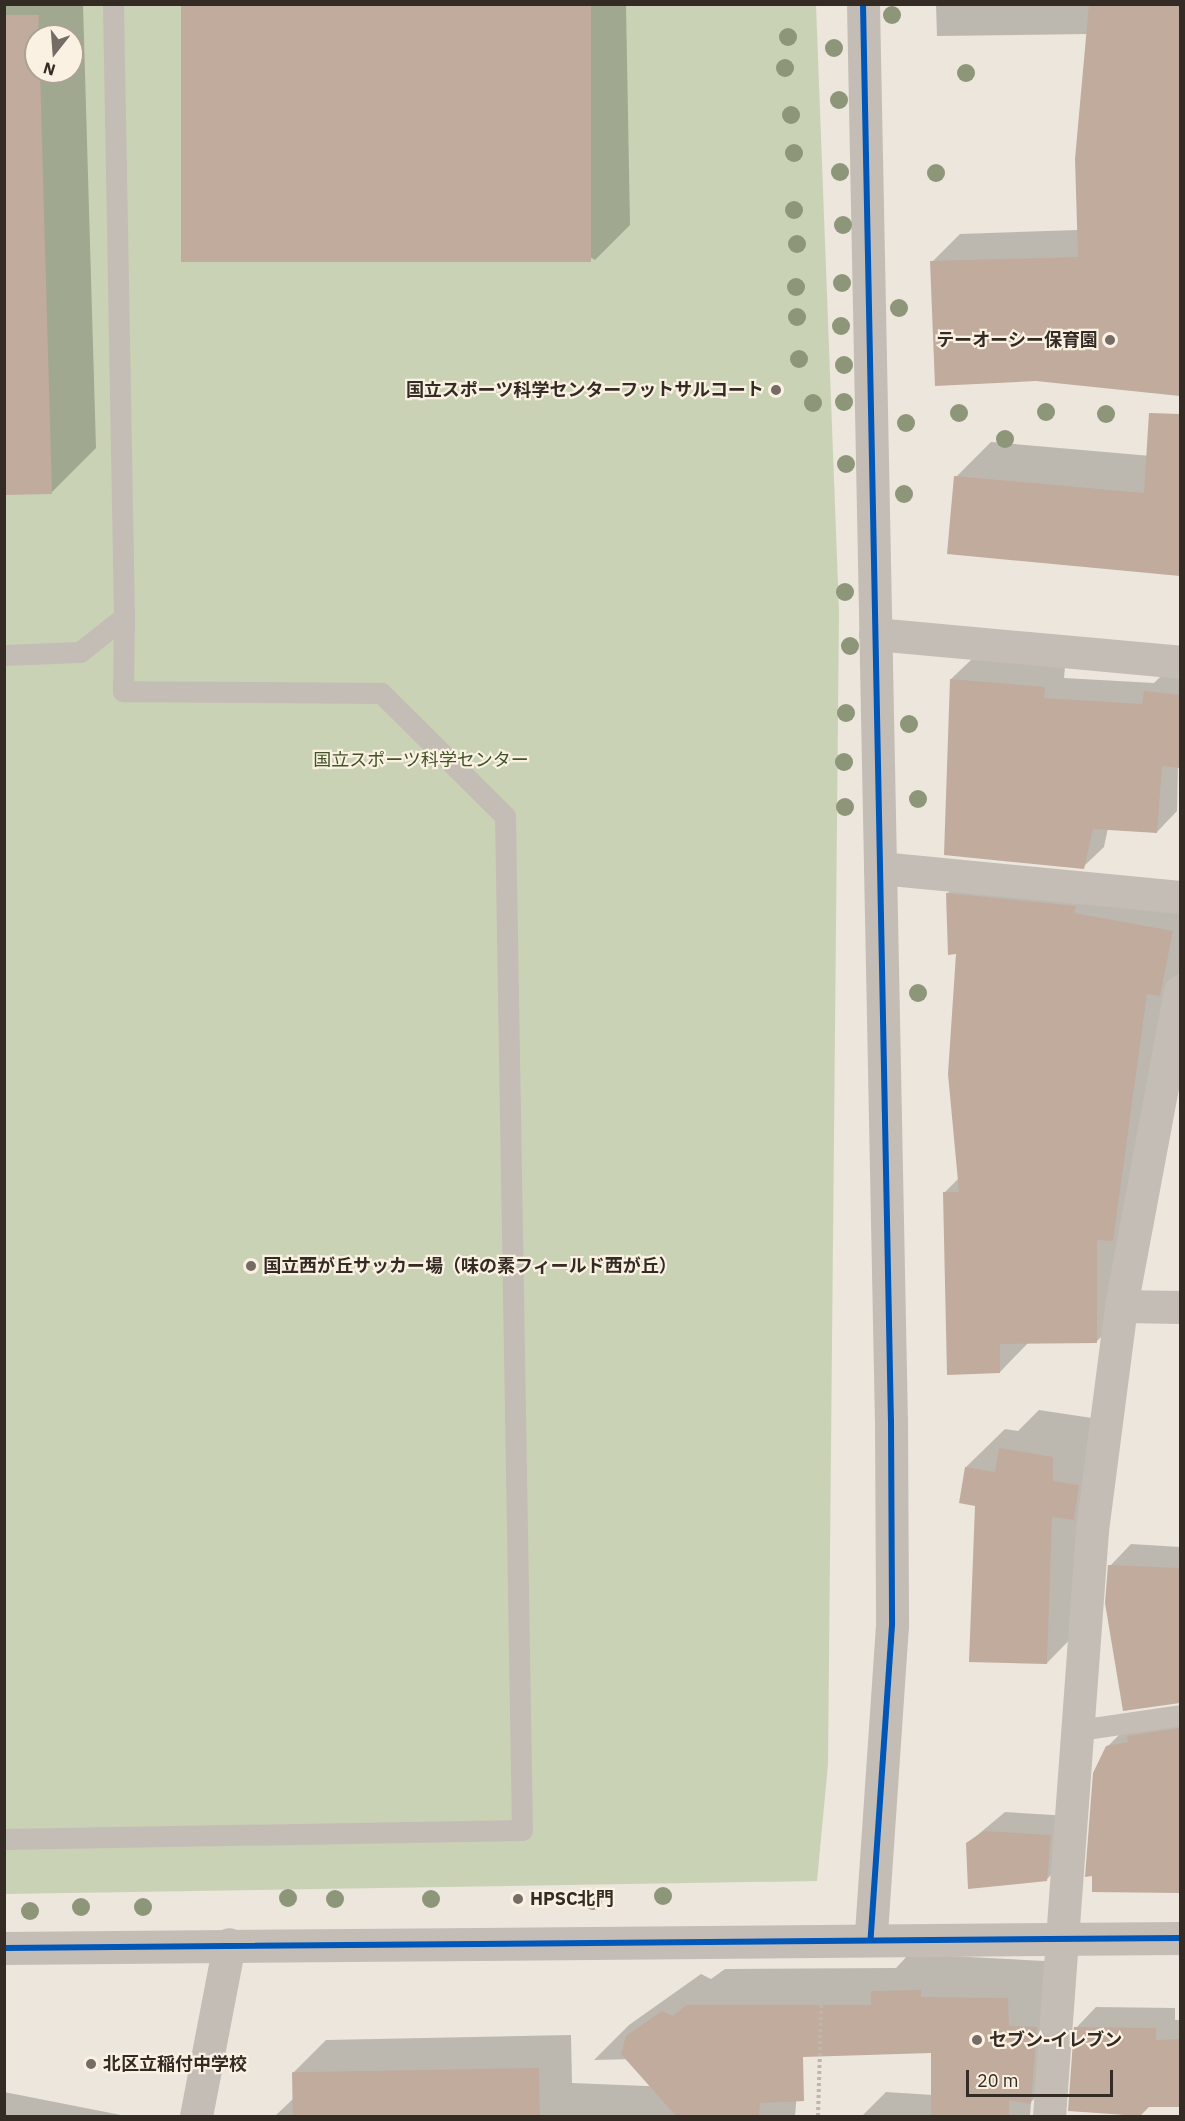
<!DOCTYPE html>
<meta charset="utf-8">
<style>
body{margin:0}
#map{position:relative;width:1185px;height:2121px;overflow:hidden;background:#ece6dc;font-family:"IBM Plex Sans","Noto Sans JP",sans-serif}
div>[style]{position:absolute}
.green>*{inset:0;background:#cad2b5}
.shadow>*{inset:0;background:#0003}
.building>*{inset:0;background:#c1ab9d;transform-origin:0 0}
.path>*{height:4px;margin-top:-2px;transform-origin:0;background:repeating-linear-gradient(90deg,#bdb6ae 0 3px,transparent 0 6px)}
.service>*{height:21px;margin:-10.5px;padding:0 10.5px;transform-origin:10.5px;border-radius:10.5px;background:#c4bdb6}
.minor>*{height:33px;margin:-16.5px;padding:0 16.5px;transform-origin:16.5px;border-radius:16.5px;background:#c4bdb6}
.tertiary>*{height:33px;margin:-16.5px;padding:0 16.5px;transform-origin:16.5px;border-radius:16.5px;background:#c4bdb6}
.cycleway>*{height:6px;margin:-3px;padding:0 3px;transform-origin:3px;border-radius:3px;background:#0057b8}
.trees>*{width:18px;height:18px;margin:-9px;border-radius:50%;background:#8d9678}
.dots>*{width:16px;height:16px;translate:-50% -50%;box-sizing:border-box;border:3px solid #faf1e2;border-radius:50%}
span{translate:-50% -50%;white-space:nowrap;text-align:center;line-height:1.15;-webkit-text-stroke:4.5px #faf1e2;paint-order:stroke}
.poi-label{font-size:18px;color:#342b25;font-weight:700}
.right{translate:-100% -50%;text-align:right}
.left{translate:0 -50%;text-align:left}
.park-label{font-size:18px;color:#405427}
.frame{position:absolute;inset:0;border:6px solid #342b25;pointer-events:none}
.north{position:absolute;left:24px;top:24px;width:60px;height:60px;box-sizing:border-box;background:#faf1e2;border:2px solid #aba296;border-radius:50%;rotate:197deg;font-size:16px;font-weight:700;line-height:24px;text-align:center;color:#342b25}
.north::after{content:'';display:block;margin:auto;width:21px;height:27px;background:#746c65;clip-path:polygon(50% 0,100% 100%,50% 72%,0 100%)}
.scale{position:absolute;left:966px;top:2070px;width:147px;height:27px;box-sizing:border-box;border:3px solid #342b25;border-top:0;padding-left:8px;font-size:18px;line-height:21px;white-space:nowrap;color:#342b25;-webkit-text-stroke:4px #faf1e2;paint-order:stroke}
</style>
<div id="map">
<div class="green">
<div style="clip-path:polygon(evenodd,4px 5px,816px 5px,839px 611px,828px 1764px,817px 1881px,5px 1894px,4px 5px,36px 36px,72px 36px,72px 72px,36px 72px,36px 36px)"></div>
</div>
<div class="shadow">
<div style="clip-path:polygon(evenodd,4px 4px,83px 4px,96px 448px,52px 492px,4px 494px,4px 4px,36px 36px,72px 36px,72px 72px,36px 72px,36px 36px)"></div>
<div style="clip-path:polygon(183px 4px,626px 4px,630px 225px,595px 260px)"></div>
<div style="clip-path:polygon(936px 4px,1180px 4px,1180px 394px,1036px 379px,932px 262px,960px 234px,1078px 230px,1089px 34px,937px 36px)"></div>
<div style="clip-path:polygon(991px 442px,1174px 458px,1180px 451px,1180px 574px,949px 553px,956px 477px)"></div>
<div style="clip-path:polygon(972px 659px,1065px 667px,1064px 678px,1154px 683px,1166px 671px,1180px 673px,1177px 811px,1157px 832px,1108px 828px,1104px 847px,1083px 867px,951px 679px)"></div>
<div style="clip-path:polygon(976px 865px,1180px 899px,1180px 974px,1173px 981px,1125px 1313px,1096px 1342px,1028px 1343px,1000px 1372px,944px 1193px,959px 1178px,958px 953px,947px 894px)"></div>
<div style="clip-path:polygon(1039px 1410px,1092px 1418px,1085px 1624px,1047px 1663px,976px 1504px,966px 1467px,1005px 1429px,1018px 1431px)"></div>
<div style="clip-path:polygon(1131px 1544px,1180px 1547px,1180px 1702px,1110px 1566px)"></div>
<div style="clip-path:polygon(1180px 1710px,1180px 1891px,1094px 1891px,1107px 1747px,1129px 1725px)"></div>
<div style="clip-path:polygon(1005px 1812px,1070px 1816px,1067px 1859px,1047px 1879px,968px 1843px)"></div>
<div style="clip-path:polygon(909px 1954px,1045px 1961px,1068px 2065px,1031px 2102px,1030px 2116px,862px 2116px,886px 2092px,933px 2095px,932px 2052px,594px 2060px,629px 2025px,701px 1974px,711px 1979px,725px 1969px,896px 1968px)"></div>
<div style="clip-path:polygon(1096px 2007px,1175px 2008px,1175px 2020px,1180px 2020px,1180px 2107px,1148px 2106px,1138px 2116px,1070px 2109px,1076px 2028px)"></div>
<div style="clip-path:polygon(571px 2035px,572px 2083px,797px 2092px,795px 2116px,275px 2116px,294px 2098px,293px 2073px,326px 2040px)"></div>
<div style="clip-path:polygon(4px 2092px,126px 2116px,4px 2116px)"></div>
</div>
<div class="building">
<div style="left:181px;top:4px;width:410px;height:258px"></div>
<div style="clip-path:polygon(1089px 4px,1180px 4px,1180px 396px,1036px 381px,935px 386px,930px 261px,1078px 257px,1075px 159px)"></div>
<div style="clip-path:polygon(4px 15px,39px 15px,36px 72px,40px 72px,52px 494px,4px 495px)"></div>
<div style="clip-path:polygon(1149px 413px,1180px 414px,1180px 576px,947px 554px,954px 476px,1144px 493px)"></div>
<div style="clip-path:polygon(950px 679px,1045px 687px,1044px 698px,1142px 704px,1144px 691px,1180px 695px,1180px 768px,1162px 766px,1157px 833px,1093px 829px,1084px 869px,944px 855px)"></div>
<div style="clip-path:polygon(946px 893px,1076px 906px,1074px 913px,1173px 931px,1160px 996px,1147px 994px,1113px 1241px,1097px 1240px,1097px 1343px,1000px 1344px,1000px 1373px,947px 1375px,943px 1192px,959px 1192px,948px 1074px,956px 954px,948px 955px)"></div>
<div style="clip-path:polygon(999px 1448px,1053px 1457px,1053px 1481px,1079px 1485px,1074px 1520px,1052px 1517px,1047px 1664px,969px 1662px,975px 1506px,959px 1503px,965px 1467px,995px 1472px)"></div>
<div style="clip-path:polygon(1108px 1565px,1180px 1568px,1180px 1703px,1123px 1711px,1105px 1603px)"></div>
<div style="clip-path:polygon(1180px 1728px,1180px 1893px,1092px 1892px,1092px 1876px,1085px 1877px,1093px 1773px,1106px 1746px,1128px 1742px,1127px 1736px)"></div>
<div style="clip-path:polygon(984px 1831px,1051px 1835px,1047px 1881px,968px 1889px,966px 1843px)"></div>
<div style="clip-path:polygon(921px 1990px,921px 1997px,1008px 1998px,1009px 2026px,1037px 2027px,1031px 2104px,1009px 2100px,1009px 2116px,931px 2116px,931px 2053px,803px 2057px,804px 2101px,760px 2103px,759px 2116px,676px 2116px,621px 2054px,626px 2036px,662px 2011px,673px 2016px,686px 2005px,871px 2005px,871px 1991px)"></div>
<div style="clip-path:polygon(1074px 2027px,1156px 2028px,1156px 2040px,1180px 2039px,1180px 2107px,1149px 2107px,1140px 2116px,1068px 2111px)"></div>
<div style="left:539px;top:2068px;width:48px;height:247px;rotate:89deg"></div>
</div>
<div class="path">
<div style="left:818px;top:2116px;width:133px;rotate:-88.3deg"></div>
</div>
<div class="service">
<div style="left:4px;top:655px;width:76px;rotate:-2.3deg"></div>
<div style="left:80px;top:652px;width:56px;rotate:-38.5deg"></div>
<div style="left:124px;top:617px;width:613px;rotate:-91.03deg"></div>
<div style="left:1079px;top:1730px;width:102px;rotate:-8.4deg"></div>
<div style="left:4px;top:1839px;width:518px;rotate:-1deg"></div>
<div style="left:522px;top:1830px;width:1014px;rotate:-90.96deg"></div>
<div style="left:505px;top:816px;width:175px;rotate:-135.2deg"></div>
<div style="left:381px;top:693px;width:258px;rotate:-179.6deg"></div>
<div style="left:123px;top:691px;width:74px;rotate:-89.2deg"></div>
</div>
<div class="minor">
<div style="left:875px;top:634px;width:306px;rotate:5.2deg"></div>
<div style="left:880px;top:868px;width:301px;rotate:5.5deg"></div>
<div style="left:1121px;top:1306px;width:59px;rotate:1deg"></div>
<div style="left:196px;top:2116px;width:175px;rotate:-79.1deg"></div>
<div style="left:1049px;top:2116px;width:588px;rotate:-85.8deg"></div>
<div style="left:1092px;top:1530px;width:226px;rotate:-82.6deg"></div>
<div style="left:1121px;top:1306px;width:320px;rotate:-79.4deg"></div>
</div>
<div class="tertiary">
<div style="left:863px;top:4px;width:1417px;rotate:88.87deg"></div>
<div style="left:891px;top:1421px;width:204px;rotate:89.7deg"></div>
<div style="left:892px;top:1625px;width:313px;rotate:93.9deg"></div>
<div style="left:4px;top:1948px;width:1176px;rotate:-0.49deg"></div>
</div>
<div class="cycleway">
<div style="left:863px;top:4px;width:1417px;rotate:88.87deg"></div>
<div style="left:891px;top:1421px;width:204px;rotate:89.7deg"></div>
<div style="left:892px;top:1625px;width:313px;rotate:93.9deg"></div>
<div style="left:4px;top:1948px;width:1176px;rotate:-0.49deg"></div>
</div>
<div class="trees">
<div style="left:892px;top:15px"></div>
<div style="left:788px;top:37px"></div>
<div style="left:834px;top:48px"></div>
<div style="left:785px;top:68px"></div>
<div style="left:966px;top:73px"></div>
<div style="left:839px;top:100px"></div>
<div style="left:791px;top:115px"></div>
<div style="left:794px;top:153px"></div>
<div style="left:840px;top:172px"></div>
<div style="left:936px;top:173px"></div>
<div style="left:794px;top:210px"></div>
<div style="left:843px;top:225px"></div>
<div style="left:797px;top:244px"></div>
<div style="left:842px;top:283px"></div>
<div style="left:796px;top:287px"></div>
<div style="left:899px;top:308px"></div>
<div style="left:797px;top:317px"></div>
<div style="left:841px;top:326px"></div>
<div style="left:799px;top:359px"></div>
<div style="left:844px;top:365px"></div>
<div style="left:844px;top:402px"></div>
<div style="left:813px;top:403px"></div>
<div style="left:1046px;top:412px"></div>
<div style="left:959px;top:413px"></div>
<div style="left:1106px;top:414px"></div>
<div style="left:906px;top:423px"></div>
<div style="left:1005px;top:439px"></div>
<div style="left:846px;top:464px"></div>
<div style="left:904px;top:494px"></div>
<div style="left:845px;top:592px"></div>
<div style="left:850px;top:646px"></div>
<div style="left:846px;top:713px"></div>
<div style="left:909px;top:724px"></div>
<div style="left:844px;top:762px"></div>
<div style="left:918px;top:799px"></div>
<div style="left:845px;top:807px"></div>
<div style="left:918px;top:993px"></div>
<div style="left:663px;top:1896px"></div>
<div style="left:288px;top:1898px"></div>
<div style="left:335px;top:1899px"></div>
<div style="left:431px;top:1899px"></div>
<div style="left:593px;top:1901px"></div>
<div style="left:81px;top:1907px"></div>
<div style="left:143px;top:1907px"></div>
<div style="left:30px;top:1911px"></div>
</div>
<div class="dots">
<div style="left:1110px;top:340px;background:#746c65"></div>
<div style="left:776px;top:390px;background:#746c65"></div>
<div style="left:251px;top:1266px;background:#746c65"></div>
<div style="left:518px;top:1899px;background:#746c65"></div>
<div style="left:977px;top:2040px;background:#746c65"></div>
<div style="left:91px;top:2064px;background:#746c65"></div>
</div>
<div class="poi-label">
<span class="right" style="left:1098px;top:340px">テーオーシー保育園</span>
<span class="right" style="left:764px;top:390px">国立スポーツ科学センターフットサルコート</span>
<span class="left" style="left:263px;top:1266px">国立西が丘サッカー場（味の素フィールド西が丘）</span>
<span class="left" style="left:530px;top:1899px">HPSC北門</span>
<span class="left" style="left:989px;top:2040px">セブン-イレブン</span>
<span class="left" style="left:103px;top:2064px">北区立稲付中学校</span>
</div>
<div class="park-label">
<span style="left:421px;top:760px">国立スポーツ科学センター</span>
</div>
<div class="frame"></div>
<div class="north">N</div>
<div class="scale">20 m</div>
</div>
